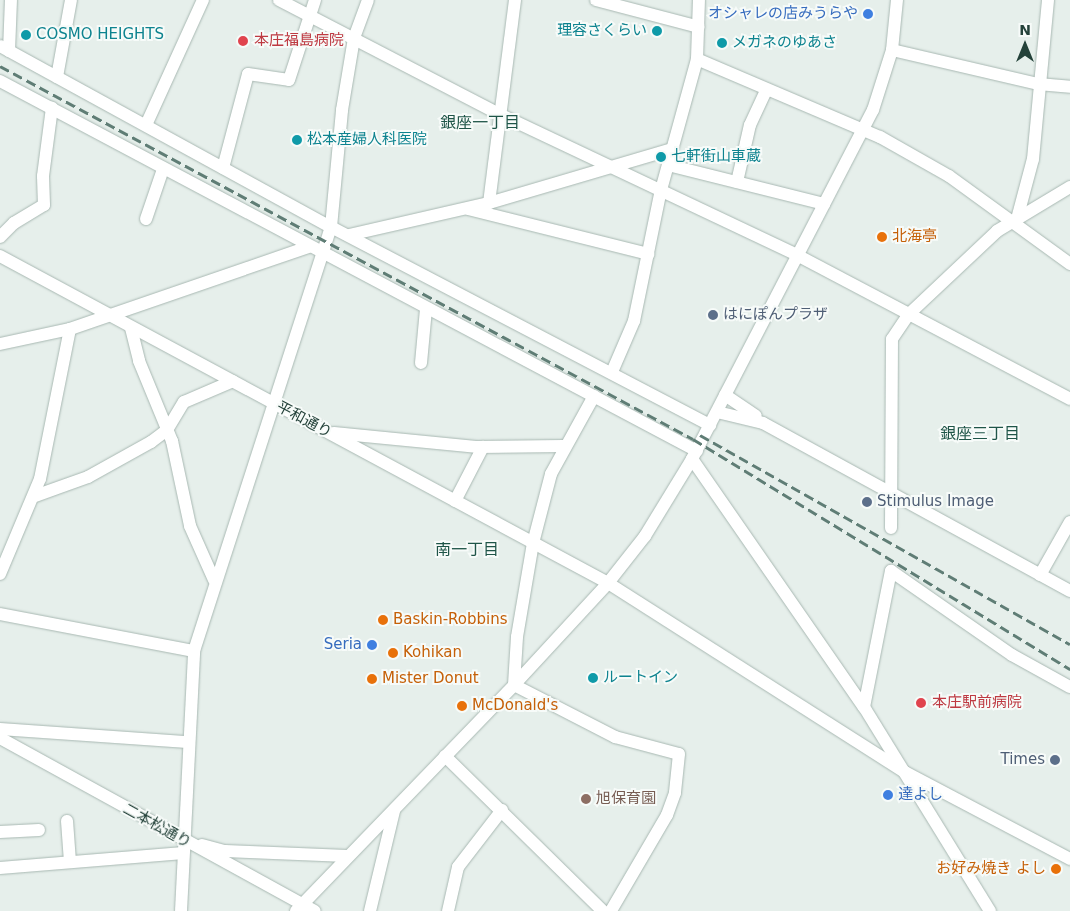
<!DOCTYPE html>
<meta charset="utf-8">
<style>
body{margin:0}
#map{position:relative;width:1070px;height:911px;overflow:hidden;background:#e6efeb;font-family:"DejaVu Sans","Noto Sans JP",sans-serif}
div>[style]{position:absolute}
.roads{filter:drop-shadow(0 0 1px #a8b8b2) drop-shadow(0 0 1px #a8b8b2)}
.minor>*{height:12px;margin:-6px;padding:0 6px;transform-origin:6px;border-radius:6px;background:#fff}
.rail>*{height:3px;margin-top:-1.5px;transform-origin:0;background:repeating-linear-gradient(90deg,#5f7d75 0 10px,transparent 0 15px)}
.dots>*{width:14px;height:14px;translate:-50% -50%;box-sizing:border-box;border:2px solid #f7fbf9;border-radius:50%}
span{translate:-50% -50%;white-space:nowrap;text-align:center;line-height:1.15;-webkit-text-stroke:4px #f7fbf9;paint-order:stroke}
.shop-label{font-size:15px;color:#366cbe}
.right{translate:-100% -50%;text-align:right}
.left{translate:0 -50%;text-align:left}
.culture-label{font-size:15px;color:#0d838f}
.health-label{font-size:15px;color:#be3a42}
.food-label{font-size:15px;color:#c56008}
.service-label{font-size:15px;color:#4e5e75}
.street-label{font-size:15px;color:#24423a}
.education-label{font-size:15px;color:#785e54}
.neighbourhood-label{font-size:16px;color:#1f5548}
.north{position:absolute;left:1000px;top:20px;width:50px;height:50px;-webkit-text-stroke:4px #f7fbf9;paint-order:stroke;rotate:0deg;font-size:14px;font-weight:700;line-height:20px;text-align:center;color:#24423a}
.north::after{content:'';display:block;margin:auto;width:18px;height:22px;background:#24423a;clip-path:polygon(50% 0,100% 100%,50% 72%,0 100%)}
</style>
<div id="map">
<div class="roads">
<div class="minor">
<div style="left:279px;top:0;width:248px;rotate:27.4deg"></div>
<div style="left:499px;top:114px;width:330px;rotate:25.3deg"></div>
<div style="left:797px;top:255px;width:309px;rotate:27.8deg"></div>
<div style="left:596px;top:0;width:106px;rotate:14.7deg"></div>
<div style="left:0;top:46px;width:377px;rotate:28.7deg"></div>
<div style="left:331px;top:227px;width:428px;rotate:27.6deg"></div>
<div style="left:892px;top:50px;width:150px;rotate:13.1deg"></div>
<div style="left:1038px;top:84px;width:32px;rotate:5deg"></div>
<div style="left:9px;top:51px;width:51px;rotate:-87.8deg"></div>
<div style="left:697px;top:59px;width:199px;rotate:23.1deg"></div>
<div style="left:880px;top:137px;width:79px;rotate:29.5deg"></div>
<div style="left:949px;top:176px;width:150px;rotate:36deg"></div>
<div style="left:57px;top:77px;width:78px;rotate:-79.7deg"></div>
<div style="left:0;top:81px;width:789px;rotate:27.96deg"></div>
<div style="left:146px;top:125px;width:137px;rotate:-65.5deg"></div>
<div style="left:668px;top:165px;width:161px;rotate:14deg"></div>
<div style="left:223px;top:168px;width:97px;rotate:-75.1deg"></div>
<div style="left:248px;top:74px;width:41px;rotate:8.3deg"></div>
<div style="left:289px;top:80px;width:84px;rotate:-72deg"></div>
<div style="left:737px;top:182px;width:58px;rotate:-77.2deg"></div>
<div style="left:750px;top:125px;width:38px;rotate:-65deg"></div>
<div style="left:489px;top:203px;width:205px;rotate:-82.7deg"></div>
<div style="left:468px;top:209px;width:186px;rotate:14deg"></div>
<div style="left:146px;top:219px;width:53px;rotate:-71.2deg"></div>
<div style="left:1017px;top:219px;width:62px;rotate:-75.1deg"></div>
<div style="left:1033px;top:159px;width:160px;rotate:-84.6deg"></div>
<div style="left:349px;top:235px;width:144px;rotate:-12.9deg"></div>
<div style="left:489px;top:203px;width:191px;rotate:-16.4deg"></div>
<div style="left:0;top:237px;width:20px;rotate:-45deg"></div>
<div style="left:14px;top:223px;width:35px;rotate:-31deg"></div>
<div style="left:44px;top:205px;width:29px;rotate:-92deg"></div>
<div style="left:43px;top:176px;width:69px;rotate:-82.5deg"></div>
<div style="left:0;top:256px;width:690px;rotate:28.27deg"></div>
<div style="left:608px;top:583px;width:352px;rotate:32.5deg"></div>
<div style="left:905px;top:772px;width:187px;rotate:27.8deg"></div>
<div style="left:131px;top:328px;width:34px;rotate:76deg"></div>
<div style="left:139px;top:361px;width:87px;rotate:67.6deg"></div>
<div style="left:172px;top:441px;width:87px;rotate:78deg"></div>
<div style="left:190px;top:526px;width:59px;rotate:66deg"></div>
<div style="left:0;top:344px;width:72px;rotate:-12.1deg"></div>
<div style="left:70px;top:329px;width:252px;rotate:-19deg"></div>
<div style="left:421px;top:363px;width:54px;rotate:-84.7deg"></div>
<div style="left:612px;top:372px;width:56px;rotate:-66.7deg"></div>
<div style="left:634px;top:321px;width:134px;rotate:-78.4deg"></div>
<div style="left:661px;top:190px;width:136px;rotate:-74.6deg"></div>
<div style="left:697px;top:59px;width:59px;rotate:-88.1deg"></div>
<div style="left:725px;top:395px;width:37px;rotate:34deg"></div>
<div style="left:594px;top:396px;width:89px;rotate:118.9deg"></div>
<div style="left:551px;top:474px;width:71px;rotate:104.6deg"></div>
<div style="left:533px;top:543px;width:95px;rotate:99.7deg"></div>
<div style="left:517px;top:637px;width:48px;rotate:93.6deg"></div>
<div style="left:514px;top:685px;width:114px;rotate:27.2deg"></div>
<div style="left:615px;top:737px;width:66px;rotate:14.9deg"></div>
<div style="left:679px;top:754px;width:39px;rotate:96deg"></div>
<div style="left:675px;top:793px;width:23px;rotate:110deg"></div>
<div style="left:667px;top:815px;width:111px;rotate:120.3deg"></div>
<div style="left:717px;top:412px;width:47px;rotate:13.4deg"></div>
<div style="left:763px;top:423px;width:350px;rotate:28.7deg"></div>
<div style="left:334px;top:433px;width:145px;rotate:5.6deg"></div>
<div style="left:478px;top:447px;width:85px;rotate:-0.7deg"></div>
<div style="left:692px;top:459px;width:302px;rotate:55.3deg"></div>
<div style="left:864px;top:707px;width:240px;rotate:58.3deg"></div>
<div style="left:35px;top:496px;width:56px;rotate:-19.7deg"></div>
<div style="left:88px;top:477px;width:72px;rotate:-29.1deg"></div>
<div style="left:151px;top:442px;width:20px;rotate:-37deg"></div>
<div style="left:167px;top:430px;width:33px;rotate:-59deg"></div>
<div style="left:184px;top:402px;width:53px;rotate:-23.2deg"></div>
<div style="left:455px;top:501px;width:61px;rotate:-62.6deg"></div>
<div style="left:891px;top:528px;width:189px;rotate:-89.7deg"></div>
<div style="left:892px;top:339px;width:30px;rotate:-56deg"></div>
<div style="left:909px;top:314px;width:121px;rotate:-43.3deg"></div>
<div style="left:997px;top:231px;width:85px;rotate:-31.1deg"></div>
<div style="left:0;top:574px;width:103px;rotate:-67.2deg"></div>
<div style="left:40px;top:479px;width:153px;rotate:-78.7deg"></div>
<div style="left:1040px;top:575px;width:61px;rotate:-60.5deg"></div>
<div style="left:0;top:614px;width:197px;rotate:10.8deg"></div>
<div style="left:864px;top:707px;width:139px;rotate:-78.8deg"></div>
<div style="left:891px;top:571px;width:147px;rotate:34.8deg"></div>
<div style="left:1012px;top:655px;width:66px;rotate:28.9deg"></div>
<div style="left:0;top:729px;width:188px;rotate:4deg"></div>
<div style="left:0;top:738px;width:359px;rotate:28.8deg"></div>
<div style="left:445px;top:756px;width:221px;rotate:44.5deg"></div>
<div style="left:67px;top:821px;width:41px;rotate:85.8deg"></div>
<div style="left:0;top:832px;width:39px;rotate:-3deg"></div>
<div style="left:202px;top:845px;width:24px;rotate:15deg"></div>
<div style="left:225px;top:851px;width:122px;rotate:2.3deg"></div>
<div style="left:0;top:868px;width:184px;rotate:-4.7deg"></div>
<div style="left:181px;top:911px;width:260px;rotate:-87.1deg"></div>
<div style="left:194px;top:651px;width:446px;rotate:-72.1deg"></div>
<div style="left:331px;top:227px;width:118px;rotate:-84.6deg"></div>
<div style="left:342px;top:110px;width:73px;rotate:-80.5deg"></div>
<div style="left:354px;top:38px;width:40px;rotate:-69.8deg"></div>
<div style="left:296px;top:911px;width:314px;rotate:-46deg"></div>
<div style="left:514px;top:685px;width:139px;rotate:-47.3deg"></div>
<div style="left:608px;top:583px;width:60px;rotate:-51.8deg"></div>
<div style="left:645px;top:536px;width:90px;rotate:-58.6deg"></div>
<div style="left:692px;top:459px;width:393px;rotate:-62.6deg"></div>
<div style="left:873px;top:110px;width:63px;rotate:-72.4deg"></div>
<div style="left:892px;top:50px;width:50px;rotate:-84.3deg"></div>
<div style="left:370px;top:911px;width:103px;rotate:-76.5deg"></div>
<div style="left:448px;top:911px;width:45px;rotate:-77.2deg"></div>
<div style="left:458px;top:867px;width:72px;rotate:-52.3deg"></div>
</div>
</div>
<div class="rail">
<div style="left:0;top:66px;width:787px;rotate:28.29deg"></div>
<div style="left:693px;top:439px;width:442px;rotate:31.4deg"></div>
<div style="left:700px;top:435px;width:425px;rotate:29.5deg"></div>
</div>
<div class="dots">
<div style="left:868px;top:14px;background:#3f7fe0"></div>
<div style="left:657px;top:31px;background:#0f9aa8"></div>
<div style="left:26px;top:35px;background:#0f9aa8"></div>
<div style="left:243px;top:41px;background:#e0444e"></div>
<div style="left:722px;top:43px;background:#0f9aa8"></div>
<div style="left:297px;top:140px;background:#0f9aa8"></div>
<div style="left:661px;top:157px;background:#0f9aa8"></div>
<div style="left:882px;top:237px;background:#e8710a"></div>
<div style="left:713px;top:315px;background:#5c6f8a"></div>
<div style="left:867px;top:502px;background:#5c6f8a"></div>
<div style="left:383px;top:620px;background:#e8710a"></div>
<div style="left:372px;top:645px;background:#3f7fe0"></div>
<div style="left:393px;top:653px;background:#e8710a"></div>
<div style="left:593px;top:678px;background:#0f9aa8"></div>
<div style="left:372px;top:679px;background:#e8710a"></div>
<div style="left:921px;top:703px;background:#e0444e"></div>
<div style="left:462px;top:706px;background:#e8710a"></div>
<div style="left:1055px;top:760px;background:#5c6f8a"></div>
<div style="left:888px;top:795px;background:#3f7fe0"></div>
<div style="left:586px;top:799px;background:#8d6e63"></div>
<div style="left:1056px;top:869px;background:#e8710a"></div>
</div>
<div class="shop-label">
<span class="right" style="left:858px;top:14px">オシャレの店みうらや</span>
<span class="right" style="left:362px;top:645px">Seria</span>
<span class="left" style="left:898px;top:795px">達よし</span>
</div>
<div class="culture-label">
<span class="right" style="left:647px;top:31px">理容さくらい</span>
<span class="left" style="left:36px;top:35px">COSMO HEIGHTS</span>
<span class="left" style="left:732px;top:43px">メガネのゆあさ</span>
<span class="left" style="left:307px;top:140px">松本産婦人科医院</span>
<span class="left" style="left:671px;top:157px">七軒街山車蔵</span>
<span class="left" style="left:603px;top:678px">ルートイン</span>
</div>
<div class="health-label">
<span class="left" style="left:254px;top:41px">本庄福島病院</span>
<span class="left" style="left:932px;top:703px">本庄駅前病院</span>
</div>
<div class="food-label">
<span class="left" style="left:892px;top:237px">北海亭</span>
<span class="left" style="left:393px;top:620px">Baskin-Robbins</span>
<span class="left" style="left:403px;top:653px">Kohikan</span>
<span class="left" style="left:382px;top:679px">Mister Donut</span>
<span class="left" style="left:472px;top:706px">McDonald's</span>
<span class="right" style="left:1046px;top:869px">お好み焼き よし</span>
</div>
<div class="service-label">
<span class="left" style="left:723px;top:315px">はにぽんプラザ</span>
<span class="left" style="left:877px;top:502px">Stimulus Image</span>
<span class="right" style="left:1045px;top:760px">Times</span>
</div>
<div class="street-label">
<span style="left:304px;top:420px;rotate:28deg">平和通り</span>
<span style="left:157px;top:826px;rotate:29deg">二本松通り</span>
</div>
<div class="education-label">
<span class="left" style="left:596px;top:799px">旭保育園</span>
</div>
<div class="neighbourhood-label">
<span style="left:480px;top:123px">銀座一丁目</span>
<span style="left:980px;top:434px">銀座三丁目</span>
<span style="left:467px;top:550px">南一丁目</span>
</div>
<div class="north">N</div>
</div>
